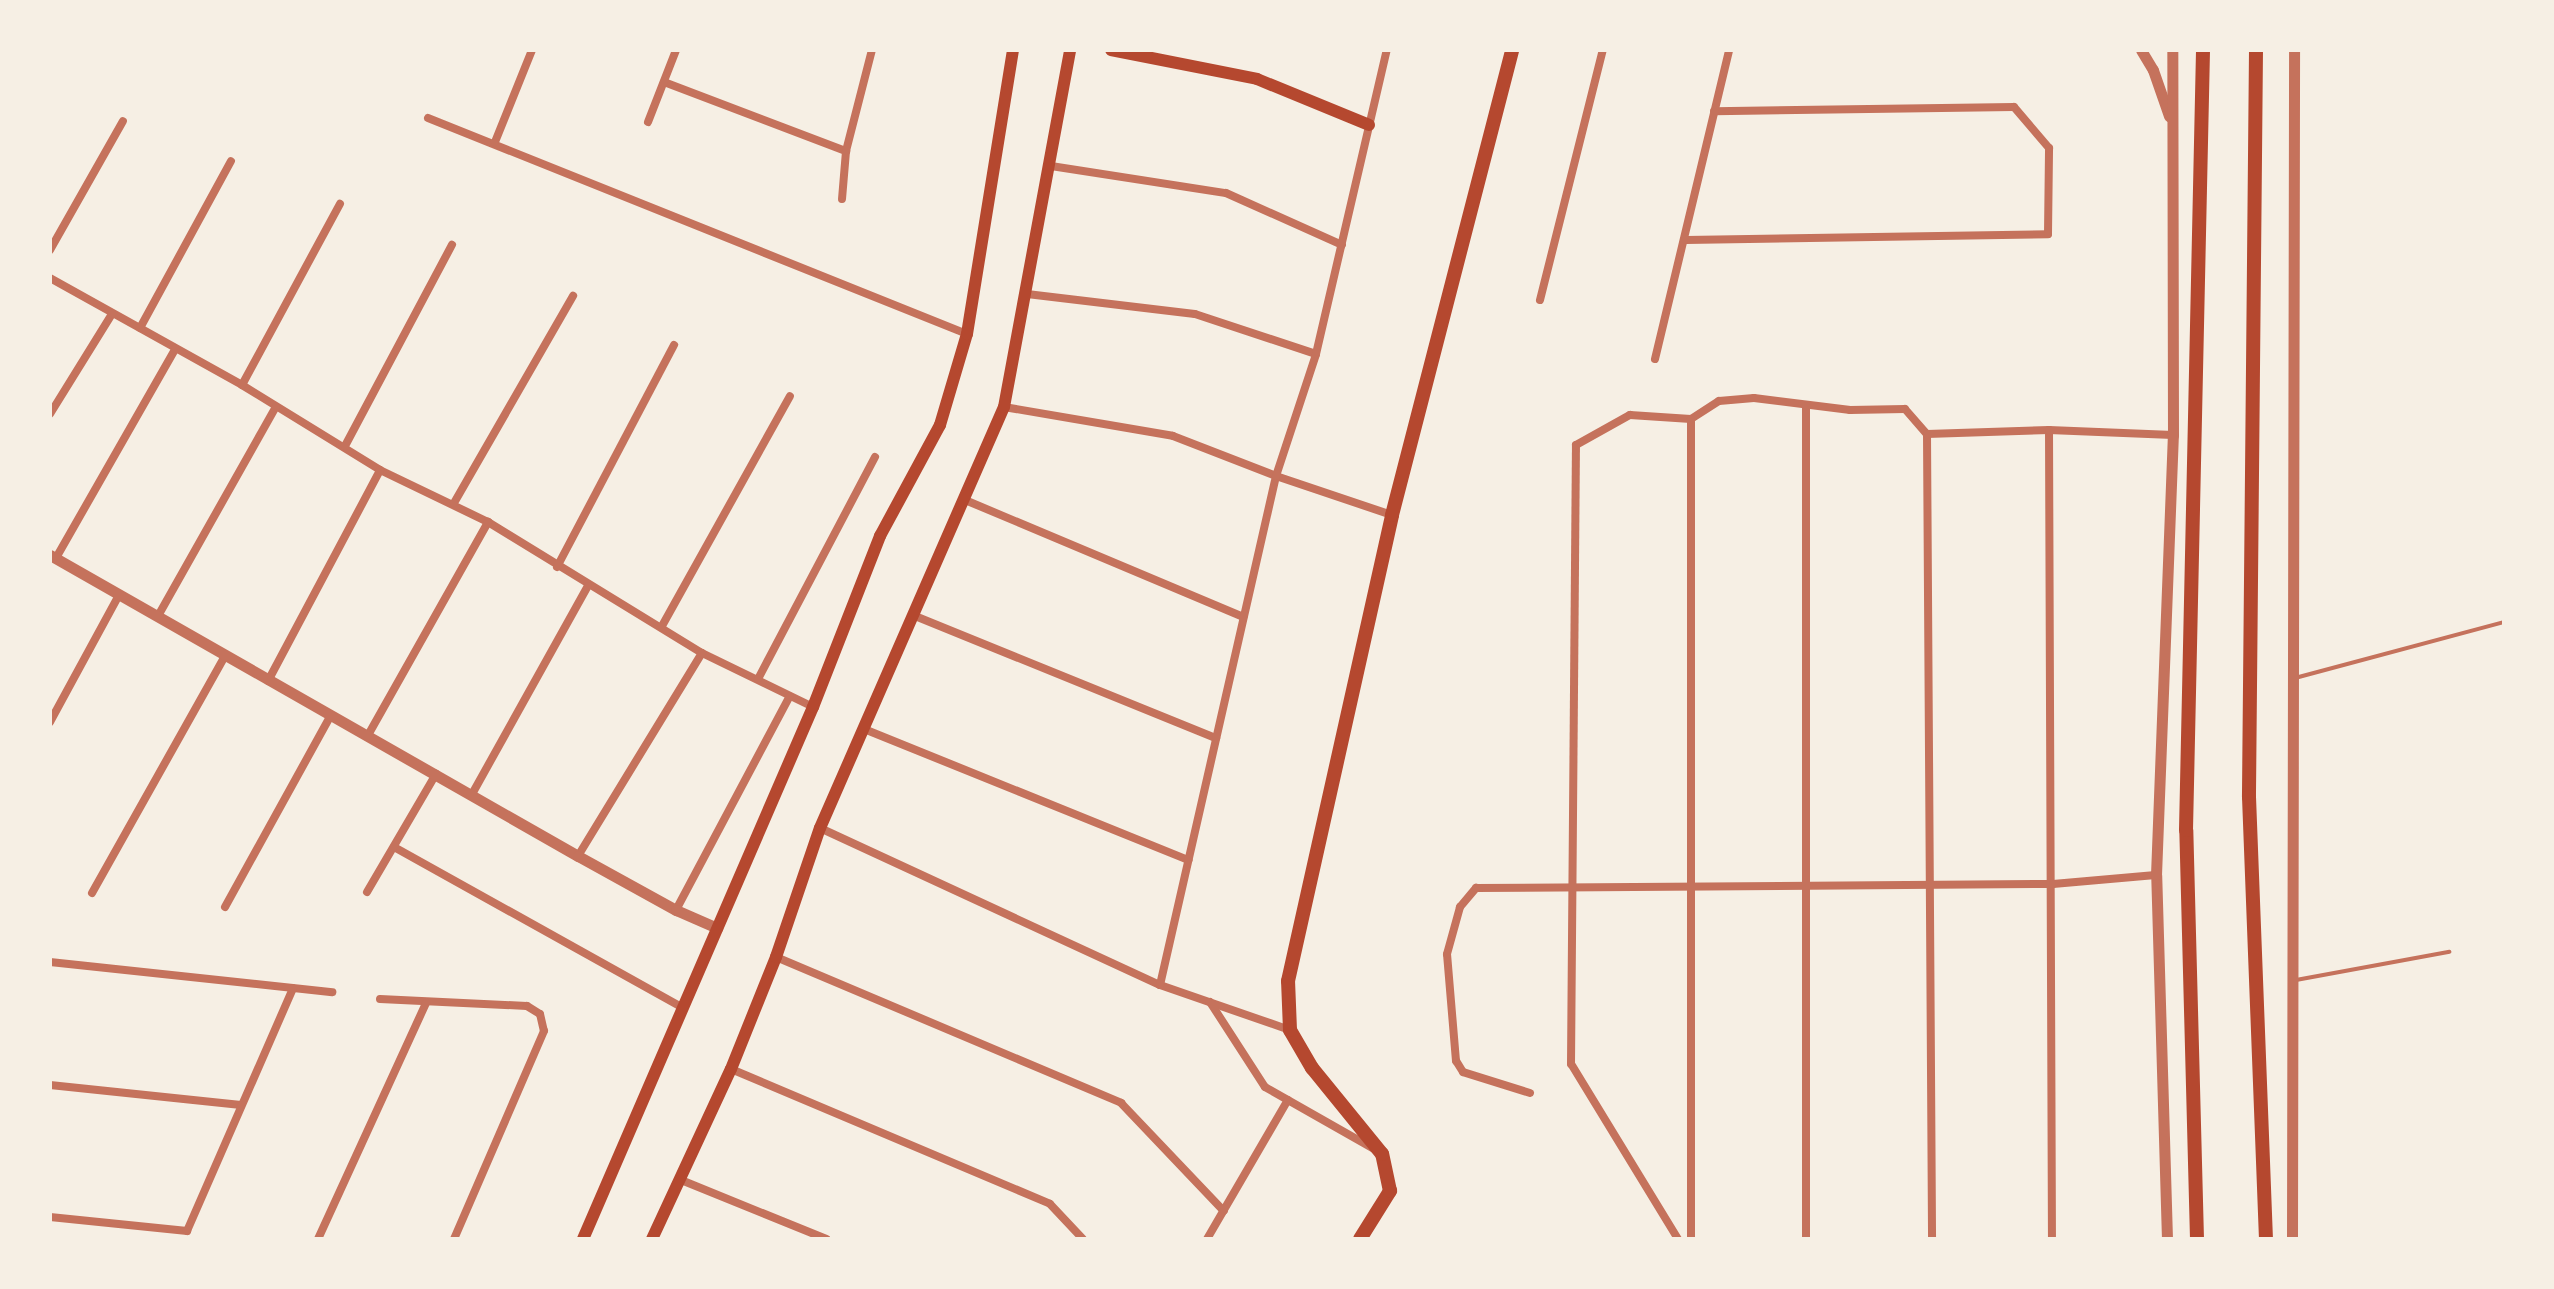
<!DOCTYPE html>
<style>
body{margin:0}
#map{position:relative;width:2554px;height:1289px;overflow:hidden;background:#f6efe4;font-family:"Exo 2",sans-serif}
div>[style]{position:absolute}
.service>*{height:4px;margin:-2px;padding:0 2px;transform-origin:2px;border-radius:2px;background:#c5725c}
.minor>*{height:8px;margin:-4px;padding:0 4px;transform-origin:4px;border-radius:4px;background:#c5725c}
.tertiary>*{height:11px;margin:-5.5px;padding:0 5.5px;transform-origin:5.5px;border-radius:5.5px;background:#c5725c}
.secondary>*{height:12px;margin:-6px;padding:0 6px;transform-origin:6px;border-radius:6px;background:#b5482f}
.primary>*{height:14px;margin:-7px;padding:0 7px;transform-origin:7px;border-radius:7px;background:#b5482f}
span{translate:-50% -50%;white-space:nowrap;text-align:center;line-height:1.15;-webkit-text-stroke:6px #f6efe4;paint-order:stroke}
.frame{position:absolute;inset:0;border:52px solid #f6efe4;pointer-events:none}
</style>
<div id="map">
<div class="service">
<div style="left:2295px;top:678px;width:216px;rotate:-15deg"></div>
<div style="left:2296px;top:980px;width:156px;rotate:-10.4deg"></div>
</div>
<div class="minor">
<div style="left:664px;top:82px;width:195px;rotate:20.8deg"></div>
<div style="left:428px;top:118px;width:581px;rotate:21.84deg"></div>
<div style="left:648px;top:122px;width:77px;rotate:-68.7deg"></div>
<div style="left:495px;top:142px;width:99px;rotate:-68.1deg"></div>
<div style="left:1051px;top:166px;width:177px;rotate:8.8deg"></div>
<div style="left:1226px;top:193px;width:127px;rotate:24.1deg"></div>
<div style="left:842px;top:199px;width:48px;rotate:-85.2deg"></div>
<div style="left:846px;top:151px;width:104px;rotate:-75.6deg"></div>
<div style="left:1686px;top:240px;width:362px;rotate:-0.9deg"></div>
<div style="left:2048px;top:234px;width:86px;rotate:-89.3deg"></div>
<div style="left:2049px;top:148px;width:54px;rotate:-130.5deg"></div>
<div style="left:2014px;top:107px;width:300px;rotate:179.2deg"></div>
<div style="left:50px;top:250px;width:148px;rotate:-60.5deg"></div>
<div style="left:50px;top:278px;width:220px;rotate:29.1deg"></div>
<div style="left:242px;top:385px;width:162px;rotate:31.6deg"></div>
<div style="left:380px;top:470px;width:120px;rotate:25.7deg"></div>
<div style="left:488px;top:522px;width:251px;rotate:31.5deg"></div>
<div style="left:702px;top:653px;width:123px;rotate:25.9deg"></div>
<div style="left:1027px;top:294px;width:169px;rotate:6.8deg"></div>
<div style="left:1195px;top:314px;width:127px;rotate:18.3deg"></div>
<div style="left:1540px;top:300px;width:258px;rotate:-75.9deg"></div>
<div style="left:140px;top:328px;width:190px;rotate:-61.4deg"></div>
<div style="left:1655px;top:359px;width:318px;rotate:-76.5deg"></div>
<div style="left:242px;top:385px;width:206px;rotate:-61.6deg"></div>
<div style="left:1004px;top:407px;width:171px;rotate:9.7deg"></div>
<div style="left:1173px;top:436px;width:110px;rotate:21.2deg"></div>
<div style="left:1276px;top:476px;width:122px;rotate:18.6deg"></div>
<div style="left:50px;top:414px;width:118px;rotate:-58.2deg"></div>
<div style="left:2049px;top:430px;width:809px;rotate:89.79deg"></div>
<div style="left:1927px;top:434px;width:805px;rotate:89.64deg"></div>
<div style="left:345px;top:446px;width:228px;rotate:-62deg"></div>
<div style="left:965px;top:500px;width:302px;rotate:22.8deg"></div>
<div style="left:454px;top:503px;width:239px;rotate:-60.1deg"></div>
<div style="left:56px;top:558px;width:241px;rotate:-60.3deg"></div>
<div style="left:557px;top:567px;width:251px;rotate:-62.2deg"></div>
<div style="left:158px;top:616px;width:240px;rotate:-60.6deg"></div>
<div style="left:915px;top:616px;width:325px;rotate:22.1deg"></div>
<div style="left:662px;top:626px;width:263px;rotate:-60.9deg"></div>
<div style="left:758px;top:679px;width:251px;rotate:-62.2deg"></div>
<div style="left:268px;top:681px;width:239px;rotate:-62deg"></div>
<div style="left:50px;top:722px;width:145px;rotate:-61.5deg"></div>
<div style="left:864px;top:729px;width:350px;rotate:22deg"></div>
<div style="left:367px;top:737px;width:247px;rotate:-60.6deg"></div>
<div style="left:471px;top:796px;width:240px;rotate:-60.9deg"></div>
<div style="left:820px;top:828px;width:374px;rotate:24.8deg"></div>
<div style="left:1160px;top:985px;width:138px;rotate:19.1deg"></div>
<div style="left:394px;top:847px;width:331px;rotate:29.1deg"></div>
<div style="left:578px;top:856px;width:238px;rotate:-58.6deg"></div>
<div style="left:367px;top:892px;width:137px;rotate:-59.7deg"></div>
<div style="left:92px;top:893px;width:272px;rotate:-60.7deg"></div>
<div style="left:225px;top:907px;width:217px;rotate:-61.1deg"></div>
<div style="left:676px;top:910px;width:242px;rotate:-62deg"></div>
<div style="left:776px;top:957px;width:375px;rotate:22.9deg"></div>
<div style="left:1121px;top:1103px;width:149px;rotate:46.4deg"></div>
<div style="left:50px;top:962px;width:284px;rotate:6.1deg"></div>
<div style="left:1160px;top:985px;width:522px;rotate:-77.16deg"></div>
<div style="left:1276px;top:476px;width:128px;rotate:-71.8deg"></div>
<div style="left:1316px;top:354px;width:312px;rotate:-76.9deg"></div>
<div style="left:380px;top:999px;width:147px;rotate:2.7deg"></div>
<div style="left:527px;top:1006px;width:15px;rotate:32deg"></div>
<div style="left:540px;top:1014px;width:17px;rotate:77deg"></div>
<div style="left:544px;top:1031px;width:227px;rotate:113.4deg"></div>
<div style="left:1210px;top:1002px;width:101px;rotate:57.1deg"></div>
<div style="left:1265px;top:1087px;width:125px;rotate:29.6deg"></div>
<div style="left:731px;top:1069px;width:346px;rotate:22.9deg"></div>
<div style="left:1050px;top:1204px;width:48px;rotate:46.7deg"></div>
<div style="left:50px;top:1085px;width:192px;rotate:6deg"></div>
<div style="left:1530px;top:1093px;width:70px;rotate:-162.6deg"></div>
<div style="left:1463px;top:1072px;width:13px;rotate:-122deg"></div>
<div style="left:1456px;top:1061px;width:107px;rotate:-94.8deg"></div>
<div style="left:1447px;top:954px;width:49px;rotate:-74.5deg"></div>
<div style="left:1460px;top:907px;width:25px;rotate:-50deg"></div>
<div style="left:1476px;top:888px;width:577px;rotate:-0.4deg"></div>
<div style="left:2053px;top:884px;width:103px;rotate:-5deg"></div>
<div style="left:681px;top:1180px;width:157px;rotate:22.1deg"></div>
<div style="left:50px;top:1217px;width:138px;rotate:5.8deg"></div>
<div style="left:187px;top:1231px;width:265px;rotate:-66.4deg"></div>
<div style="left:318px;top:1239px;width:260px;rotate:-65.4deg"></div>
<div style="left:1207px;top:1239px;width:161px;rotate:-59.8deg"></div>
<div style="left:1678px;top:1239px;width:205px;rotate:-121.4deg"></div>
<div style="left:1571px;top:1064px;width:619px;rotate:-89.54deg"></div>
<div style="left:1576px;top:445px;width:62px;rotate:-29.1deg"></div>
<div style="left:1630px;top:415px;width:61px;rotate:3.8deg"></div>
<div style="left:1691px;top:419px;width:33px;rotate:-33deg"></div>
<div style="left:1719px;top:401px;width:35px;rotate:-5deg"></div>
<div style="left:1754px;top:398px;width:97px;rotate:7.1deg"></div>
<div style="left:1850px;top:410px;width:55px;rotate:-1deg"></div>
<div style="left:1905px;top:409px;width:33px;rotate:49deg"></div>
<div style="left:1927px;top:434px;width:122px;rotate:-1.9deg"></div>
<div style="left:2049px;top:430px;width:124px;rotate:2.3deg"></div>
<div style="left:1691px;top:1239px;width:820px;rotate:-90deg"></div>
<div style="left:1806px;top:1239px;width:833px;rotate:-90deg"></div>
</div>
<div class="tertiary">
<div style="left:2141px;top:50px;width:23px;rotate:59deg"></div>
<div style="left:2153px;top:70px;width:49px;rotate:70.8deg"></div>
<div style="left:50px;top:555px;width:608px;rotate:29.69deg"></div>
<div style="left:578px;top:856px;width:112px;rotate:28.9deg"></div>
<div style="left:676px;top:910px;width:45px;rotate:23.7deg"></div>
<div style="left:2167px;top:1239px;width:364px;rotate:-91.7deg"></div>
<div style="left:2156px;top:875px;width:440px;rotate:-87.8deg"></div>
<div style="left:2173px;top:435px;width:385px;rotate:-90.1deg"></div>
<div style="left:2292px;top:1239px;width:1189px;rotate:-89.9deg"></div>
</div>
<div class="secondary">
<div style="left:1111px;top:50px;width:149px;rotate:11.2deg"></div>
<div style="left:1257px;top:79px;width:121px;rotate:22.3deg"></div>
<div style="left:583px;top:1239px;width:580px;rotate:-66.62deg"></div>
<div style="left:813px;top:707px;width:184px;rotate:-68.6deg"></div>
<div style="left:880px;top:536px;width:126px;rotate:-61.6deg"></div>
<div style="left:940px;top:425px;width:95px;rotate:-73.5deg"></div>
<div style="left:967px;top:334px;width:288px;rotate:-80.8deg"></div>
<div style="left:652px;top:1239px;width:187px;rotate:-65.1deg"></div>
<div style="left:731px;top:1069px;width:121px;rotate:-68.1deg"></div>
<div style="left:776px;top:957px;width:136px;rotate:-71.2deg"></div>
<div style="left:820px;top:828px;width:459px;rotate:-66.4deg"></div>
<div style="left:1004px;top:407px;width:363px;rotate:-79.5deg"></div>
</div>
<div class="primary">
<div style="left:2256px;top:50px;width:747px;rotate:90.54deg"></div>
<div style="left:2249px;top:797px;width:442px;rotate:87.8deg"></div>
<div style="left:1360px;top:1239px;width:57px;rotate:-58deg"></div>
<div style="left:1390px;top:1191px;width:38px;rotate:-102deg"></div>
<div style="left:1382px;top:1154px;width:111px;rotate:-129.1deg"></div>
<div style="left:1312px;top:1068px;width:44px;rotate:-120.1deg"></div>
<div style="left:1290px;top:1030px;width:49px;rotate:-92.3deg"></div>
<div style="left:1288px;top:981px;width:477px;rotate:-77.4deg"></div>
<div style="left:1392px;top:515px;width:480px;rotate:-75.5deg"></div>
<div style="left:2197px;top:1239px;width:409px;rotate:-91.5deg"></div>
<div style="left:2186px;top:830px;width:780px;rotate:-88.75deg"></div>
</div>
<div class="frame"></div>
</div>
